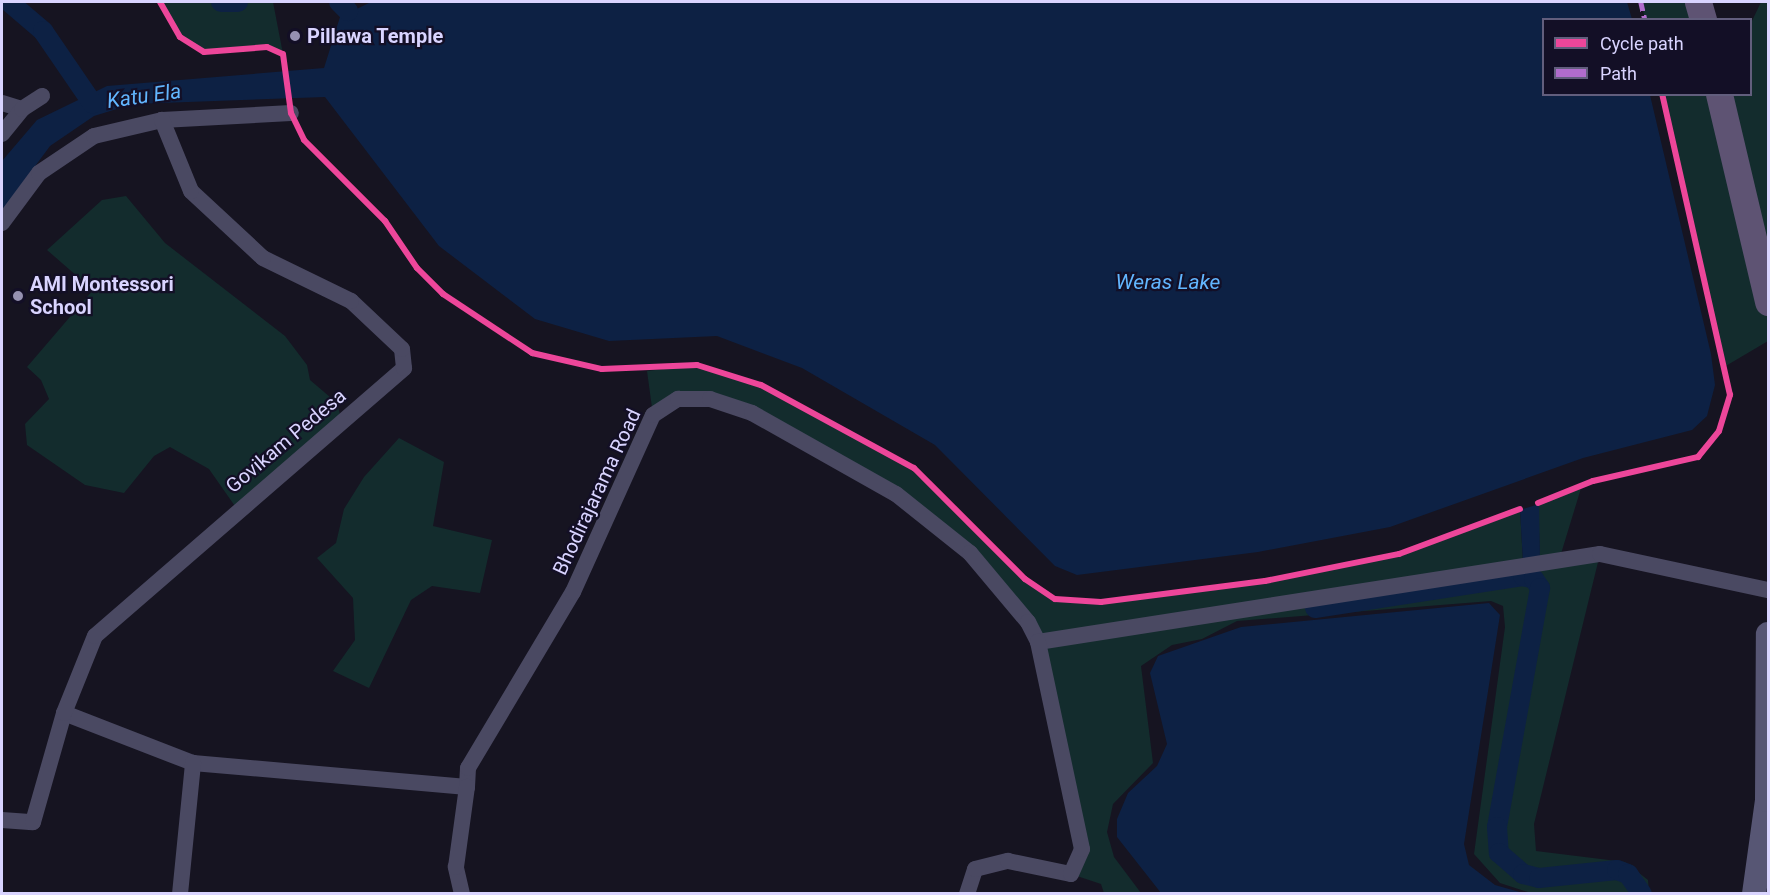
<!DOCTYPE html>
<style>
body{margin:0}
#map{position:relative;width:1770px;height:895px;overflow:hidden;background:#161421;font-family:Roboto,sans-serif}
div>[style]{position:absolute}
.green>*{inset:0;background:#132c2d}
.water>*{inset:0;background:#0d2144}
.canal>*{height:20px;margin:-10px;padding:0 10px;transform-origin:10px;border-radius:10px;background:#0d2144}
.street>*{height:16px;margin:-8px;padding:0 8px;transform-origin:8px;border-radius:8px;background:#4a4962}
.secondary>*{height:24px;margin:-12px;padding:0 12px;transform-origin:12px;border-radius:12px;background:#575674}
.primary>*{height:27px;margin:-13.5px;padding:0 13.5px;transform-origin:13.5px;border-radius:13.5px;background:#5e5373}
.quiet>*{height:4.5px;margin-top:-2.25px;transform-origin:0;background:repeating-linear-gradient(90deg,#b06ccc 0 9px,transparent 0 13.5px)}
.cycleway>*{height:6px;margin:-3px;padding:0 3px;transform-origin:3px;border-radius:3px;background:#ed469a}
.dots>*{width:16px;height:16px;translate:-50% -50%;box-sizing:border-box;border:3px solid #130f26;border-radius:50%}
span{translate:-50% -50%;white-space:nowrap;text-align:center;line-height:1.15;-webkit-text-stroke:4.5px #130f26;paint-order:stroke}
.poi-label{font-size:20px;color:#d9d4ff;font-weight:700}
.left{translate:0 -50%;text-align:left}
.street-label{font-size:20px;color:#d9d4ff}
.water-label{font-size:21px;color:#62b6ff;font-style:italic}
.frame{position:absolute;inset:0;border:3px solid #d9d4ff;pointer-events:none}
.legend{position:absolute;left:1542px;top:18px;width:210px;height:78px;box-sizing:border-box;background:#130f26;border:2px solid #625e7d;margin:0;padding:8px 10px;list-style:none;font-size:18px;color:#d9d4ff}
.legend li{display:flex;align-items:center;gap:12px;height:30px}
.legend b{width:30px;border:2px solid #625e7d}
</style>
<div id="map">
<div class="green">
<div style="clip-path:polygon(160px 2px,273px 2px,283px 54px,267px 47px,204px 52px,180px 37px)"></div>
<div style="clip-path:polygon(1641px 2px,1698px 2px,1703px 19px,1645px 19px)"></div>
<div style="clip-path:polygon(1761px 2px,1768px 2px,1768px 341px,1724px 367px,1662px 95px,1750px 94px,1751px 23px)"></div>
<div style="clip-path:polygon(126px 196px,165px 243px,285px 336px,307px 365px,310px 380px,337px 403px,342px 422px,237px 509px,209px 469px,170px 447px,154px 456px,124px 493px,85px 485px,27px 445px,25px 424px,49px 399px,41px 380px,27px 367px,93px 290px,47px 250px,102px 200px)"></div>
<div style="clip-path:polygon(697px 365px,761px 385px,883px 449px,914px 468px,1025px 579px,1055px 599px,1076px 603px,1265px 581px,1399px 554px,1520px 509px,1523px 562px,1540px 560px,1538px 503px,1582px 485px,1560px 557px,1600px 554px,1534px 824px,1536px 851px,1625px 862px,1648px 880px,1649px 893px,1531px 893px,1500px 883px,1474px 854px,1505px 627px,1503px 606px,1491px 601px,1237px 621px,1202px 639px,1172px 645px,1141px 666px,1153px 763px,1113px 804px,1107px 832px,1114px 857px,1141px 893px,1104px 893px,1101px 884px,1071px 874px,1077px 866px,1038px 642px,970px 553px,815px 447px,701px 398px,653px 415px,647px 371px)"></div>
<div style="clip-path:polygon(399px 438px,444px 462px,433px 526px,492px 540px,480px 593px,432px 586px,411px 600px,369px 688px,333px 671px,355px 640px,353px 598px,317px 558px,336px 543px,344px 509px,364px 477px)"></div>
</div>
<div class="water">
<div style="clip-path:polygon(371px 2px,1627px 2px,1632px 19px,1544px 20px,1544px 94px,1650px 95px,1711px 354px,1715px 385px,1707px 416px,1692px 430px,1583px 458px,1390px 527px,1258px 552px,1077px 575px,1055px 566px,935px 445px,802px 368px,717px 336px,609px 341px,535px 319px,439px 246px,325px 97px,133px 104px,94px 116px,50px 146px,2px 211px,2px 161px,37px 120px,107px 86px,324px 68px,340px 17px)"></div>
<div style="clip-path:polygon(1539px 504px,1540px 559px,1523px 562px,1520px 510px)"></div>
<div style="clip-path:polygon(1489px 603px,1500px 615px,1464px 844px,1469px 865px,1495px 885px,1523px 893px,1161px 893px,1117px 837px,1117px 819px,1128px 793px,1157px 766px,1167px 744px,1150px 673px,1158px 656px,1241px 627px)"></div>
</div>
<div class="canal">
<div style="left:9px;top:2px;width:45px;rotate:40.5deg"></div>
<div style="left:43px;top:31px;width:88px;rotate:55.6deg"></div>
<div style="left:221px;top:2px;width:17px"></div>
<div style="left:339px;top:2px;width:13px;rotate:45deg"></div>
<div style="left:1315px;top:608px;width:210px;rotate:-8.7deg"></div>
<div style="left:1523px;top:576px;width:11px;rotate:15deg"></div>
<div style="left:1534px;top:579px;width:11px;rotate:56deg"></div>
<div style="left:1540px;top:588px;width:243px;rotate:100.2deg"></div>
<div style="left:1497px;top:827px;width:26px;rotate:86deg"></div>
<div style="left:1499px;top:853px;width:32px;rotate:41deg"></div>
<div style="left:1523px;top:874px;width:16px;rotate:14deg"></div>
<div style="left:1539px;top:878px;width:78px;rotate:-5.9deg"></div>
<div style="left:1617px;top:870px;width:12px;rotate:20deg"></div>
<div style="left:1628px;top:874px;width:24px;rotate:55deg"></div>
</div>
<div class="street">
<div style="left:2px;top:103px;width:21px;rotate:17deg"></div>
<div style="left:2px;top:134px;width:32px;rotate:-51deg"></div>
<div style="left:22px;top:109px;width:24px;rotate:-33deg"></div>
<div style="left:2px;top:223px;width:62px;rotate:-53.5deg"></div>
<div style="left:39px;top:173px;width:66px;rotate:-33.9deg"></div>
<div style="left:94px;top:136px;width:70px;rotate:-13.2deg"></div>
<div style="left:162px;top:120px;width:129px;rotate:-3.1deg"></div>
<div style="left:64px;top:713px;width:138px;rotate:21.2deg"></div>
<div style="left:193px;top:763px;width:275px;rotate:5deg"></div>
<div style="left:467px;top:787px;width:19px;rotate:-87deg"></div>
<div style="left:468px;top:768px;width:205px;rotate:-59.2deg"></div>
<div style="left:573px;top:592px;width:194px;rotate:-65.7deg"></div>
<div style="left:653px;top:415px;width:30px;rotate:-33deg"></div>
<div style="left:678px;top:399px;width:32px"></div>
<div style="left:710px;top:399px;width:44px;rotate:18.4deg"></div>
<div style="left:752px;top:413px;width:165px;rotate:29.4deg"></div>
<div style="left:896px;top:494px;width:95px;rotate:38.6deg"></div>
<div style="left:970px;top:553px;width:90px;rotate:50deg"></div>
<div style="left:1028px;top:622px;width:22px;rotate:63deg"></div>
<div style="left:1038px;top:642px;width:569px;rotate:-8.9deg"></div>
<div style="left:1600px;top:554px;width:172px;rotate:12.1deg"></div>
<div style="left:2px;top:820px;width:31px;rotate:4deg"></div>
<div style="left:33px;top:822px;width:113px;rotate:-74.1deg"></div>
<div style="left:64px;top:713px;width:83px;rotate:-68.1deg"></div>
<div style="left:95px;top:636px;width:409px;rotate:-40.9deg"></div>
<div style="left:404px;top:368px;width:19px;rotate:-96deg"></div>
<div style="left:402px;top:349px;width:70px;rotate:-136.7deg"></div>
<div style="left:351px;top:301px;width:98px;rotate:-154deg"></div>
<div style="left:263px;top:258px;width:98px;rotate:-137.1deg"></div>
<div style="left:191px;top:191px;width:77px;rotate:-112.2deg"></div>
<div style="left:180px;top:894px;width:132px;rotate:-84.3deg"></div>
<div style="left:462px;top:894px;width:28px;rotate:-103deg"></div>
<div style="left:456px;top:867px;width:81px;rotate:-82.2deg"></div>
<div style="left:967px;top:894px;width:26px;rotate:-72deg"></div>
<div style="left:975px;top:869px;width:34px;rotate:-14deg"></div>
<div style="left:1008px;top:861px;width:64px;rotate:11.7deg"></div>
<div style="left:1071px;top:874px;width:27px;rotate:-66deg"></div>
<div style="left:1082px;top:849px;width:212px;rotate:-102deg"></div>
</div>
<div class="secondary">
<div style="left:1754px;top:894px;width:95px;rotate:-82.1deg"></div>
<div style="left:1767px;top:800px;width:166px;rotate:-89.7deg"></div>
</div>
<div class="primary">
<div style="left:1698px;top:2px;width:19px;rotate:74deg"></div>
<div style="left:1719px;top:94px;width:214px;rotate:76.7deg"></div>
</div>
<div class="quiet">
<div style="left:1641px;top:2px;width:18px;rotate:77deg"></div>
</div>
<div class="cycleway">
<div style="left:160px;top:2px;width:40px;rotate:60.3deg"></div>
<div style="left:180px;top:37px;width:28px;rotate:32deg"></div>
<div style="left:204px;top:52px;width:63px;rotate:-4.5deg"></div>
<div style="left:267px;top:47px;width:17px;rotate:24deg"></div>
<div style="left:283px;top:54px;width:60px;rotate:82.3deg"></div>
<div style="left:291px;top:113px;width:30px;rotate:64deg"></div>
<div style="left:304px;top:140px;width:115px;rotate:45deg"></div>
<div style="left:385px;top:221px;width:57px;rotate:55.8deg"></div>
<div style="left:417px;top:268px;width:37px;rotate:45deg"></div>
<div style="left:443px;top:294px;width:107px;rotate:33.5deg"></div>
<div style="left:532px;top:353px;width:72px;rotate:12.9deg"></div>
<div style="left:602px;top:369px;width:95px;rotate:-2.4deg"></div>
<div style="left:697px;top:365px;width:67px;rotate:17.4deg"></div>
<div style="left:761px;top:385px;width:174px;rotate:28.5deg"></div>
<div style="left:914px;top:468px;width:157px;rotate:45deg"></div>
<div style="left:1025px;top:579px;width:36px;rotate:34deg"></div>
<div style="left:1055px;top:599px;width:46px;rotate:3.7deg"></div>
<div style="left:1101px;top:602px;width:165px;rotate:-7.3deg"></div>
<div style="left:1265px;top:581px;width:137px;rotate:-11.4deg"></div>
<div style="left:1399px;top:554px;width:129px;rotate:-20.4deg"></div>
<div style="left:1538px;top:503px;width:59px;rotate:-21.8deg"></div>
<div style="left:1593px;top:481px;width:108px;rotate:-12.9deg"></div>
<div style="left:1698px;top:457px;width:33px;rotate:-51deg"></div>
<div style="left:1719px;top:431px;width:38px;rotate:-73deg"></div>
<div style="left:1730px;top:395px;width:309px;rotate:-102.7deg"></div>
</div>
<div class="dots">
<div style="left:295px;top:36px;background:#9591b1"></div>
<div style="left:18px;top:296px;background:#9591b1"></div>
</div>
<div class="poi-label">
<span class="left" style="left:307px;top:36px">Pillawa Temple</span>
<span class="left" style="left:30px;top:296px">AMI Montessori<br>School</span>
</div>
<div class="street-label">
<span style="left:286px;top:441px;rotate:-40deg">Govikam Pedesa</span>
<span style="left:597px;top:492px;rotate:-65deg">Bhodirajarama Road</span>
</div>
<div class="water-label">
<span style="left:144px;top:96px;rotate:-8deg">Katu Ela</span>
<span style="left:1168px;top:282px">Weras Lake</span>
</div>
<div class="frame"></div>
<ul class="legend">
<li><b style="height:8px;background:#ed469a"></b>Cycle path</li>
<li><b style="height:8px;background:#b06ccc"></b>Path</li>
</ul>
</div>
